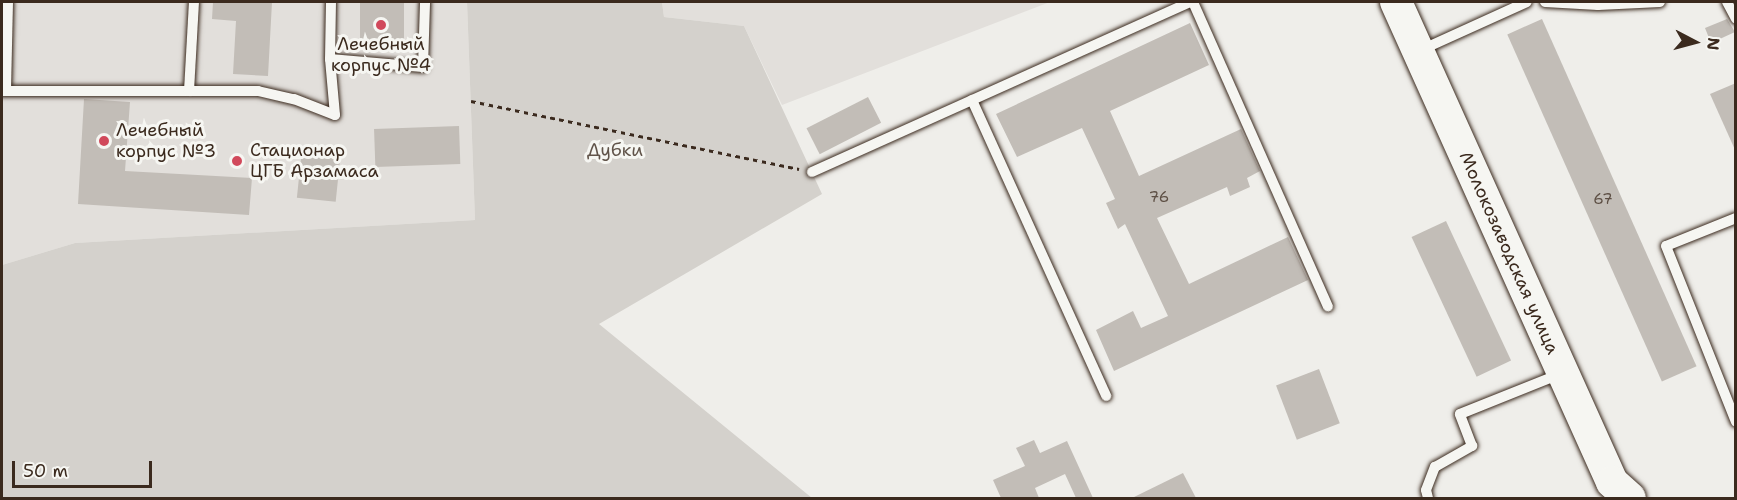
<!DOCTYPE html>
<meta charset="utf-8">
<style>
body{margin:0}
#map{position:relative;width:1737px;height:500px;overflow:hidden;background:#efeeea;font-family:"Shantell Sans",sans-serif}
div>[style]{position:absolute}
.built>*{inset:0;background:#e2dfdb}
.green>*{inset:0;background:#d4d1cc}
.building>*{inset:0;background:#c2bdb7;transform-origin:0 0}
.path>*{height:3px;margin-top:-1.5px;transform-origin:0;background:repeating-linear-gradient(90deg,#3b2a1e 0 4.5px,transparent 0 9px)}
.roads{filter:drop-shadow(0 0 2px #3b2a1e) drop-shadow(0 0 2px #3b2a1e)}
.lane>*{height:10px;margin:-5px;padding:0 5px;transform-origin:5px;border-radius:5px;background:#f6f6f2}
.secondary>*{height:32px;margin:-16px;padding:0 16px;transform-origin:16px;border-radius:16px;background:#f6f6f2}
.dots>*{width:16px;height:16px;translate:-50% -50%;box-sizing:border-box;border:3px solid #f6f6f2;border-radius:50%}
span{translate:-50% -50%;white-space:nowrap;text-align:center;line-height:1.15;-webkit-text-stroke:6px #f6f6f2;paint-order:stroke}
.number-label{font-size:15px;color:#5d4f44}
.number-label span{-webkit-text-stroke-width:0}
.poi-label{font-size:18px;color:#3b2a1e}
.left{translate:0 -50%;text-align:left}
.park-label{font-size:18px;color:#61544a}
.street-label{font-size:18px;color:#3b2a1e}
.frame{position:absolute;inset:0;border:3px solid #3b2a1e;pointer-events:none}
.north{position:absolute;left:1665px;top:12px;width:60px;height:60px;-webkit-text-stroke:4px #f6f6f2;paint-order:stroke;rotate:96deg;font-size:16px;font-weight:700;line-height:24px;text-align:center;color:#3b2a1e}
.north::after{content:'';display:block;margin:auto;width:21px;height:27px;background:#3b2a1e;clip-path:polygon(50% 0,100% 100%,50% 72%,0 100%)}
.scale{position:absolute;left:12px;top:461px;width:140px;height:27px;box-sizing:border-box;border:3px solid #3b2a1e;border-top:0;padding-left:8px;font-size:18px;line-height:21px;white-space:nowrap;color:#3b2a1e;-webkit-text-stroke:4px #f6f6f2;paint-order:stroke}
</style>
<div id="map">
<div class="built">
<div style="clip-path:polygon(2px 2px,467px 2px,475px 220px,75px 243px,2px 265px)"></div>
<div style="clip-path:polygon(662px 2px,1050px 2px,782px 105px,744px 26px,664px 17px)"></div>
</div>
<div class="green">
<div style="clip-path:polygon(467px 2px,662px 2px,664px 17px,744px 26px,822px 194px,599px 324px,812px 498px,2px 498px,2px 265px,75px 243px,475px 220px)"></div>
</div>
<div class="building">
<div style="clip-path:polygon(213px 2px,272px 2px,268px 76px,233px 74px,236px 21px,212px 19px)"></div>
<div style="left:360px;top:2px;width:44px;height:39px"></div>
<div style="left:1542px;top:19px;width:380px;height:38px;rotate:66deg"></div>
<div style="clip-path:polygon(1727px 19px,1735px 32px,1711px 43px,1705px 28px)"></div>
<div style="clip-path:polygon(1190px 23px,1209px 65px,1110px 111px,1139px 176px,1241px 129px,1260px 171px,1247px 178px,1250px 187px,1230px 196px,1227px 187px,1157px 218px,1189px 284px,1288px 237px,1308px 280px,1114px 371px,1096px 330px,1133px 311px,1141px 328px,1168px 316px,1125px 224px,1118px 229px,1106px 203px,1115px 199px,1082px 128px,1017px 157px,996px 114px)"></div>
<div style="clip-path:polygon(1736px 83px,1736px 152px,1710px 94px)"></div>
<div style="left:868px;top:97px;width:29px;height:69px;rotate:63deg"></div>
<div style="clip-path:polygon(84px 99px,130px 102px,125px 171px,252px 178px,249px 215px,78px 204px)"></div>
<div style="left:459px;top:126px;width:38px;height:85px;rotate:88deg"></div>
<div style="left:302px;top:149px;width:39px;height:49px;rotate:6deg"></div>
<div style="left:1446px;top:221px;width:154px;height:38px;rotate:65deg"></div>
<div style="left:1319px;top:369px;width:58px;height:46px;rotate:69deg"></div>
<div style="clip-path:polygon(1034px 440px,1040px 453px,1067px 441px,1093px 498px,1076px 498px,1065px 474px,1035px 488px,1039px 498px,1001px 498px,993px 480px,1025px 466px,1016px 448px)"></div>
<div style="clip-path:polygon(1183px 473px,1196px 498px,1132px 498px)"></div>
</div>
<div class="path">
<div style="left:471px;top:101px;width:335px;rotate:11.7deg"></div>
</div>
<div class="roads">
<div class="lane">
<div style="left:331px;top:2px;width:57px;rotate:91deg"></div>
<div style="left:330px;top:59px;width:93px;rotate:4.9deg"></div>
<div style="left:423px;top:67px;width:65px;rotate:-88.2deg"></div>
<div style="left:1193px;top:2px;width:333px;rotate:66.1deg"></div>
<div style="left:1545px;top:2px;width:53px;rotate:3.2deg"></div>
<div style="left:1598px;top:5px;width:62px;rotate:-2.8deg"></div>
<div style="left:1727px;top:2px;width:19px;rotate:62deg"></div>
<div style="left:1421px;top:50px;width:116px;rotate:-24.4deg"></div>
<div style="left:6px;top:90px;width:88px;rotate:-88.7deg"></div>
<div style="left:2px;top:91px;width:256px"></div>
<div style="left:258px;top:91px;width:37px;rotate:13deg"></div>
<div style="left:294px;top:99px;width:44px;rotate:21.3deg"></div>
<div style="left:335px;top:115px;width:56px;rotate:-95.1deg"></div>
<div style="left:189px;top:91px;width:89px;rotate:-86.8deg"></div>
<div style="left:972px;top:100px;width:325px;rotate:65.6deg"></div>
<div style="left:812px;top:172px;width:414px;rotate:-24.2deg"></div>
<div style="left:1736px;top:218px;width:75px;rotate:158.2deg"></div>
<div style="left:1666px;top:246px;width:189px;rotate:68.3deg"></div>
<div style="left:1428px;top:498px;width:8px;rotate:-104deg"></div>
<div style="left:1426px;top:490px;width:25px;rotate:-69deg"></div>
<div style="left:1435px;top:467px;width:43px;rotate:-29.6deg"></div>
<div style="left:1472px;top:446px;width:34px;rotate:-111deg"></div>
<div style="left:1460px;top:414px;width:108px;rotate:-21.8deg"></div>
</div>
<div class="secondary">
<div style="left:1396px;top:2px;width:526px;rotate:65.77deg"></div>
<div style="left:1612px;top:482px;width:24px;rotate:42deg"></div>
</div>
</div>
<div class="dots">
<div style="left:381px;top:25px;background:#d1495b"></div>
<div style="left:104px;top:141px;background:#d1495b"></div>
<div style="left:237px;top:161px;background:#d1495b"></div>
</div>
<div class="number-label">
<span style="left:1159px;top:198px">76</span>
<span style="left:1603px;top:200px">67</span>
</div>
<div class="poi-label">
<span style="left:381px;top:55px">Лечебный<br>корпус №4</span>
<span class="left" style="left:116px;top:141px">Лечебный<br>корпус №3</span>
<span class="left" style="left:250px;top:161px">Стационар<br>ЦГБ Арзамаса</span>
</div>
<div class="park-label">
<span style="left:615px;top:150px">Дубки</span>
</div>
<div class="street-label">
<span style="left:1509px;top:253px;rotate:66deg">Молокозаводская улица</span>
</div>
<div class="frame"></div>
<div class="north">N</div>
<div class="scale">50 m</div>
</div>
